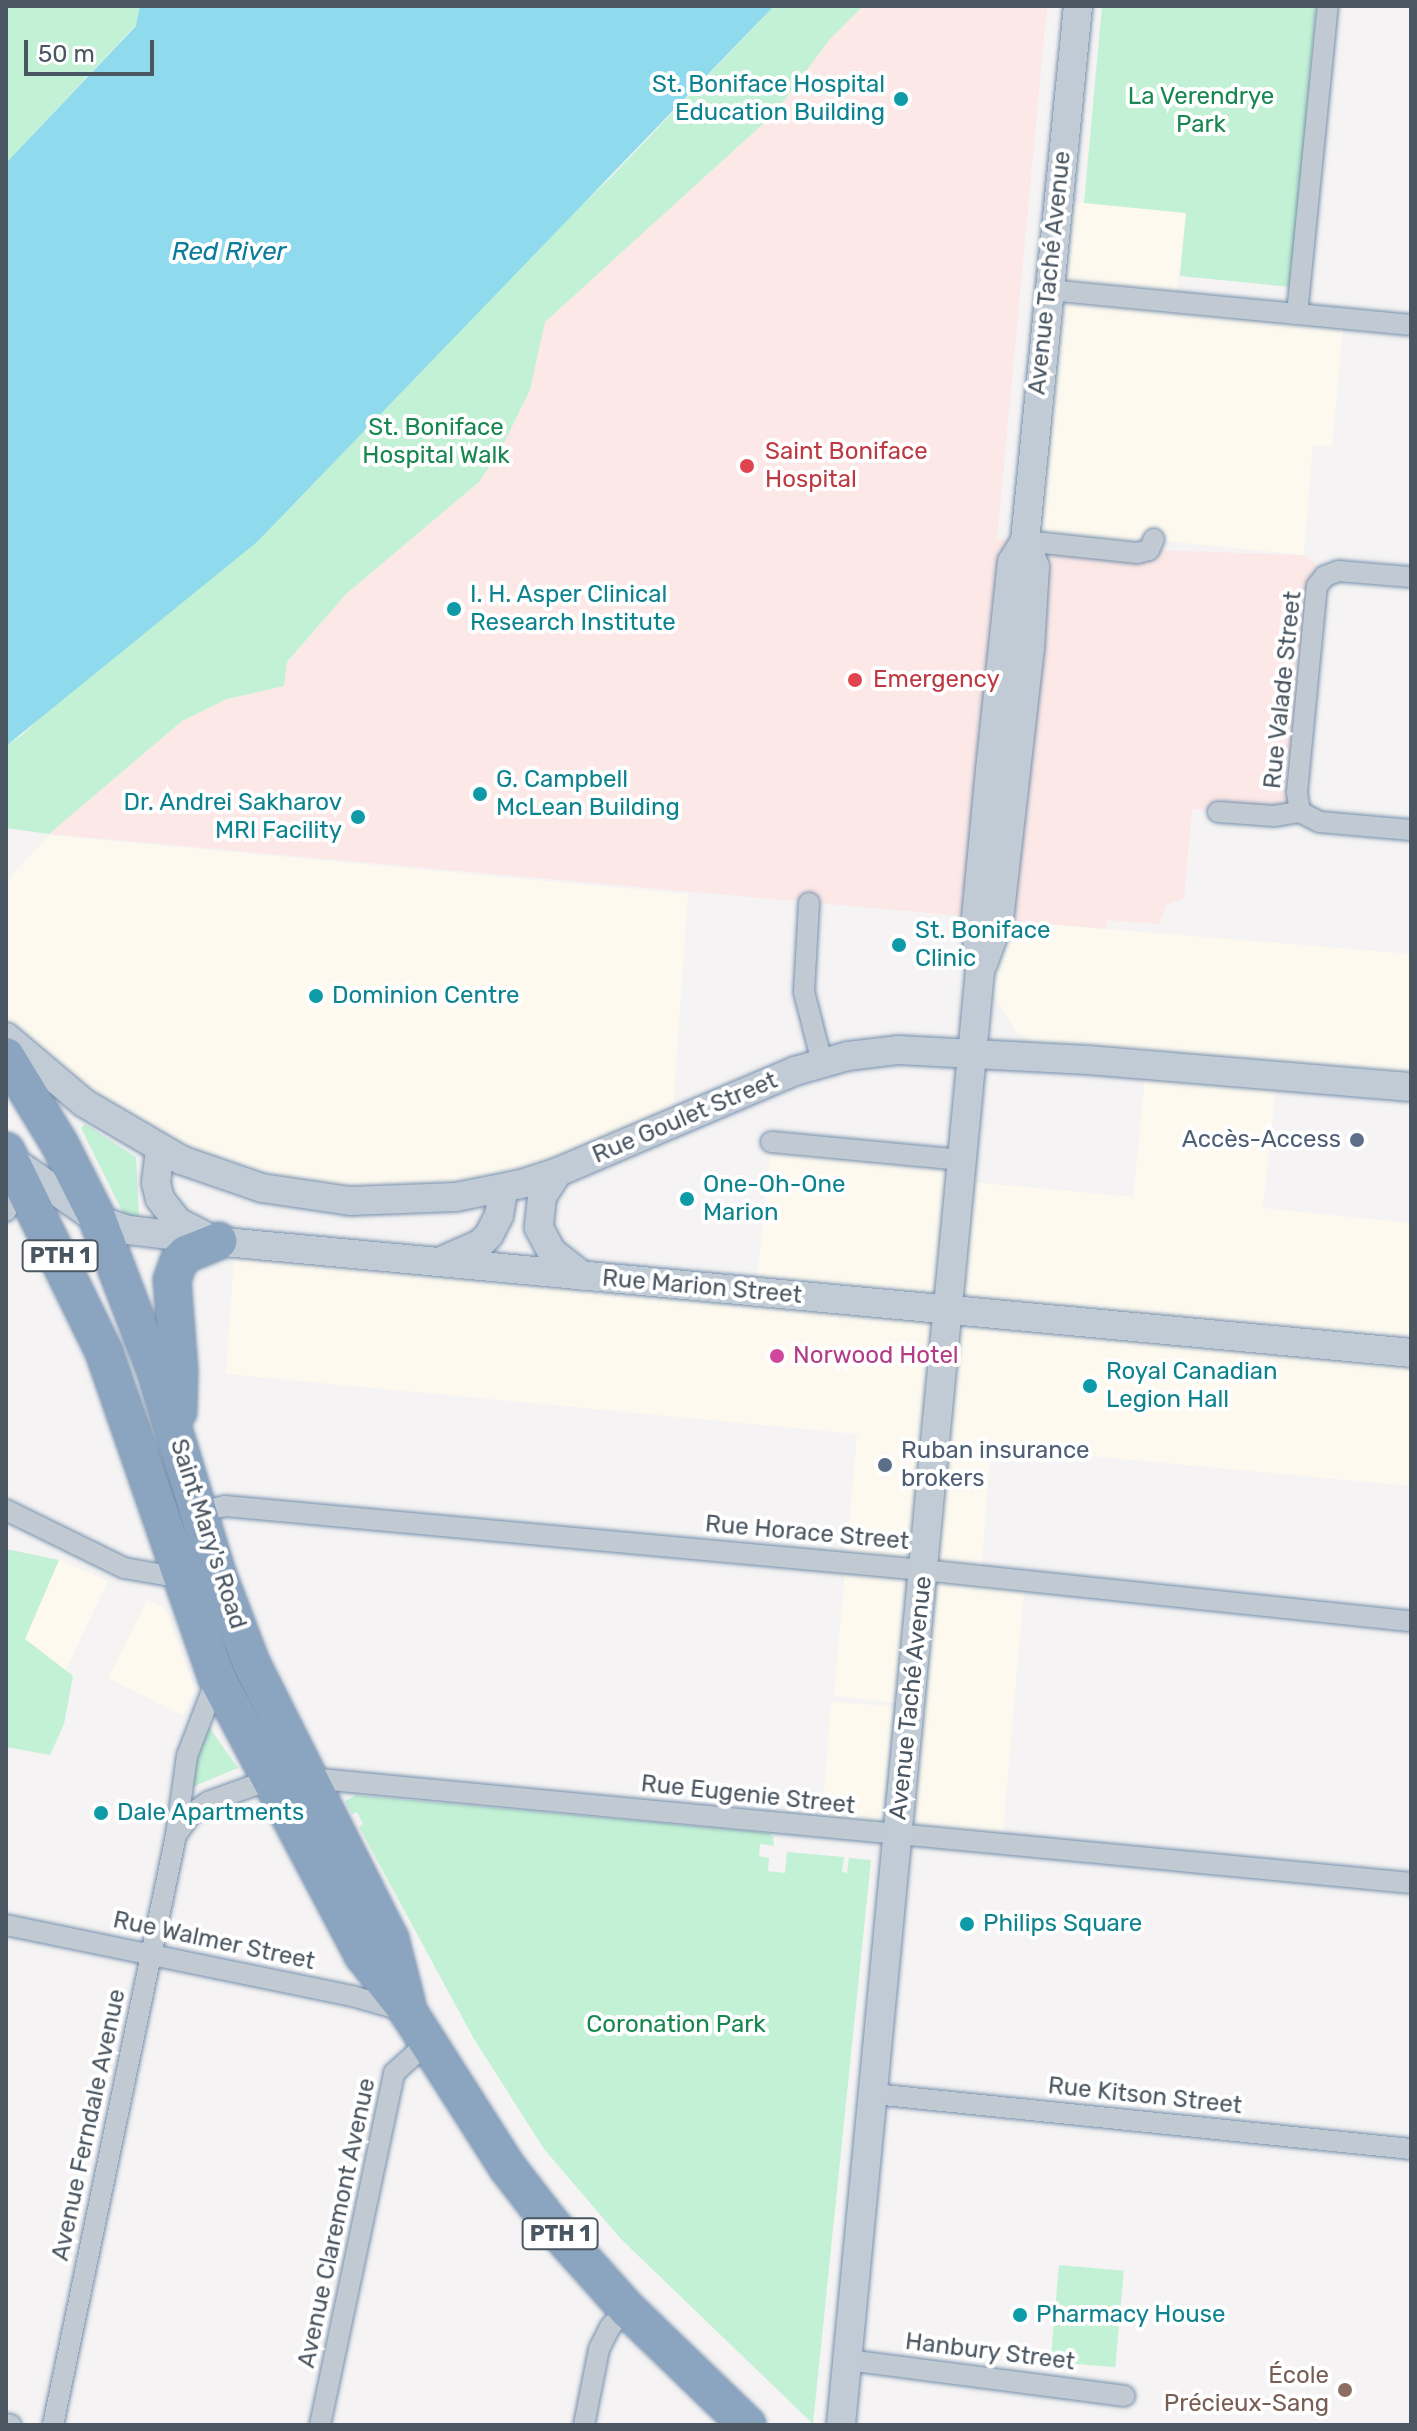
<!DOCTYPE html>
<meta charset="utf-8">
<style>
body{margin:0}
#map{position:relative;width:1417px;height:2431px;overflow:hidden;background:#f5f3f3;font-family:Rubik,sans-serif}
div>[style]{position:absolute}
.commercial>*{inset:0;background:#fdf9ef}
.medical>*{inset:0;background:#fce8e6}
.green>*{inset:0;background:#c3f1d5;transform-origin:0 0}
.water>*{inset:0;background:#90daee}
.roads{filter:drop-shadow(0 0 2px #7690ad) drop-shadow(0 0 2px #7690ad)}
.street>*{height:20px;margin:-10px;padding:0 10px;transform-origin:10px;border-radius:10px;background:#c1cad2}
.secondary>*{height:28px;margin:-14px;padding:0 14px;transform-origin:14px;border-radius:14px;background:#c1cbd6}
.highway>*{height:36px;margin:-18px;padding:0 18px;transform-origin:18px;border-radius:18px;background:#8ba5c1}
.dots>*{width:22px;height:22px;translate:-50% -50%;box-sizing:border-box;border:4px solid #fff;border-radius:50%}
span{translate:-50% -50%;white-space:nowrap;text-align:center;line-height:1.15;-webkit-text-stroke:8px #fff;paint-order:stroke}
.shield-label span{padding:2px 6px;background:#fff;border:2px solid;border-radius:6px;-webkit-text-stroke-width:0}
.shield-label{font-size:22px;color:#4a5661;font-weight:700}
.culture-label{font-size:24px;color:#0d838f}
.right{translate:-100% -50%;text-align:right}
.left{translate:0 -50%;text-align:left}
.park-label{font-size:24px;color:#17864f}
.street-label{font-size:24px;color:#4a5661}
.health-label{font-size:24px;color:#be3a42}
.service-label{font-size:24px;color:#4e5e75}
.hotel-label{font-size:24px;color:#b23c85}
.education-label{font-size:24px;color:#785e54}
.water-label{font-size:26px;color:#0c7c9b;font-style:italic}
.frame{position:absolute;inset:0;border:8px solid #4a5661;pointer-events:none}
.scale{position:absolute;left:24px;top:40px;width:130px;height:36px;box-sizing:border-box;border:4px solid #4a5661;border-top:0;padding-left:10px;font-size:24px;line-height:28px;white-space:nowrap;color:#4a5661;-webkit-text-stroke:6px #fff;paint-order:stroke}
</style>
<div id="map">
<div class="commercial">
<div style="clip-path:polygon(1057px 200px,1186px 213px,1175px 302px,1344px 319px,1332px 446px,1313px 445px,1304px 555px,1165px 541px,1144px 553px,1025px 541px)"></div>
<div style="clip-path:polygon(49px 835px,688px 894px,672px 1123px,456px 1197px,229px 1179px,6px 1037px,6px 882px)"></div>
<div style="clip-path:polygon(999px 920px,1411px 954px,1411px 1087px,1277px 1077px,1263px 1208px,1411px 1223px,1411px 1486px,991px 1447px,981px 1575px,1025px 1580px,1002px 1843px,898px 1835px,912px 1705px,834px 1696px,857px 1434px,226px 1374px,235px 1243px,756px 1291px,771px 1142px,962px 1160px,961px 1181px,1133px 1197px,1146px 1066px,1035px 1043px,1016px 1032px,980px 972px)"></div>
<div style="clip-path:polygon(59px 1560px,108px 1581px,66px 1670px,25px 1639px)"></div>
<div style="clip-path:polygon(147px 1600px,165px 1608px,195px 1690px,183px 1715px,108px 1678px)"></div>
<div style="clip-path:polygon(831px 1701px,894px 1707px,883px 1813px,876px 1824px,822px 1820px)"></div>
</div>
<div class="medical">
<div style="clip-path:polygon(863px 6px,1047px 6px,997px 539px,1149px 550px,1304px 555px,1316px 564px,1325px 576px,1298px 805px,1218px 812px,1192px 809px,1184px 898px,1166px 905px,1159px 924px,1108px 920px,1106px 929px,49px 834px,182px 721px,227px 699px,284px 686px,287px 663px,346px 594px,479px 482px,500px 450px,530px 390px,545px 322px,774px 114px,830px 39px)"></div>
</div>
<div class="green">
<div style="clip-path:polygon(6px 6px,154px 6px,6px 163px)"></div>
<div style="clip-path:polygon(774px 6px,863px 6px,830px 39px,774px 114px,545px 322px,530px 390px,500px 451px,479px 482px,346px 594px,287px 662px,284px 686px,227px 699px,182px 721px,49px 834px,6px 828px,6px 746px,23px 734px,611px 177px)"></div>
<div style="clip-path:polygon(1102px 6px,1316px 6px,1291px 287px,1180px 276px,1186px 213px,1084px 203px)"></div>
<div style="clip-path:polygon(85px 1124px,136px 1157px,139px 1217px,124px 1215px,81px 1128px)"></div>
<div style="clip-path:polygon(6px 1549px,59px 1560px,25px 1639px,73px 1676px,64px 1724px,50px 1755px,6px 1747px)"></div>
<div style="clip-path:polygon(207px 1724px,238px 1768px,190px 1788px)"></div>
<div style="clip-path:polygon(356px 1795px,769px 1833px,773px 1837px,774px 1846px,760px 1844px,759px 1856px,769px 1858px,768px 1871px,785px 1873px,787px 1852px,844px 1857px,842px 1872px,847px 1873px,849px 1858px,871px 1860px,813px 2424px,621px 2239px,544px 2149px,474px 2039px,359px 1827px,363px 1824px,357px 1812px,352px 1814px,345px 1801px)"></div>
<div style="left:1059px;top:2265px;width:65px;height:97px;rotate:5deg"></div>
</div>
<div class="water">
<div style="clip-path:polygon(140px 6px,774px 6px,257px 542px,6px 746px,6px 163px,136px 26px)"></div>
</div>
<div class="roads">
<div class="street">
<div style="left:1048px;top:290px;width:365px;rotate:5.5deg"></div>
<div style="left:1297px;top:314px;width:310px;rotate:-84.3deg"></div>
<div style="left:1025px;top:541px;width:113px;rotate:6.1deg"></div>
<div style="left:1137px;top:553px;width:12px;rotate:-14deg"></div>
<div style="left:1149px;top:550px;width:12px;rotate:-66deg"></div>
<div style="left:1218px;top:812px;width:56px;rotate:4.1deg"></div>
<div style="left:1274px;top:816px;width:26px;rotate:-9deg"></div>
<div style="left:1300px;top:812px;width:22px;rotate:27deg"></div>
<div style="left:1320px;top:822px;width:91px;rotate:5deg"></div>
<div style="left:1300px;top:812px;width:20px;rotate:-99deg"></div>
<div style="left:1297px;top:792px;width:207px;rotate:-84.5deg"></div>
<div style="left:1317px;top:586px;width:13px;rotate:-51deg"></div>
<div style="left:1325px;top:576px;width:15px;rotate:-20deg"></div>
<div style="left:1339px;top:571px;width:72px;rotate:4.8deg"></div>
<div style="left:809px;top:903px;width:89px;rotate:93.2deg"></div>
<div style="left:804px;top:992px;width:72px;rotate:75.6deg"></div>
<div style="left:771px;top:1142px;width:192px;rotate:5.4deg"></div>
<div style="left:6px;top:1211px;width:34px;rotate:-64deg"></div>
<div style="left:6px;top:1510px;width:131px;rotate:26.2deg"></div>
<div style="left:124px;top:1568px;width:64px;rotate:9.9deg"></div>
<div style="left:199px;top:1512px;width:27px;rotate:-13deg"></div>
<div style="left:225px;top:1506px;width:701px;rotate:5.24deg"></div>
<div style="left:923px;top:1570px;width:491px;rotate:6deg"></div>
<div style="left:176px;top:1835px;width:26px;rotate:-54deg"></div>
<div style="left:191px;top:1814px;width:21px;rotate:-35deg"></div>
<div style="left:208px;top:1802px;width:50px;rotate:-19.9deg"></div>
<div style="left:255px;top:1785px;width:54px;rotate:-7.4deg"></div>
<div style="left:309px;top:1778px;width:1107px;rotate:5.44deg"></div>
<div style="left:6px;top:1925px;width:353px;rotate:11.6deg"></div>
<div style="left:352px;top:1996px;width:55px;rotate:15.8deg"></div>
<div style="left:874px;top:2094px;width:540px;rotate:5.85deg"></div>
<div style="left:848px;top:2360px;width:279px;rotate:7.4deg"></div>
<div style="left:6px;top:2424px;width:5px;rotate:11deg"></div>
<div style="left:53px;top:2425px;width:603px;rotate:-78.22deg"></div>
<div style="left:176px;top:1835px;width:80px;rotate:-82.1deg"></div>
<div style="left:187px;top:1756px;width:84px;rotate:-69deg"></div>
<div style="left:320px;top:2425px;width:360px;rotate:-78.1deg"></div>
<div style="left:394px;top:2073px;width:43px;rotate:-42.2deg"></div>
<div style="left:584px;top:2425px;width:77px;rotate:-78.8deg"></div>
<div style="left:599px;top:2349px;width:25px;rotate:-63deg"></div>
<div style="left:610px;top:2327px;width:25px;rotate:-47deg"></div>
</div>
<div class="secondary">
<div style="left:983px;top:964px;width:47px;rotate:-70deg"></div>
<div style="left:999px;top:920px;width:274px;rotate:-83.5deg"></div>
<div style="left:1030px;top:648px;width:81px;rotate:-86.5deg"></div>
<div style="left:1035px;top:567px;width:28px;rotate:-111deg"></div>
<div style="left:1025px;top:541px;width:538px;rotate:-84.34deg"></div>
<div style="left:6px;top:1037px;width:102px;rotate:40.2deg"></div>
<div style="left:84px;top:1103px;width:113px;rotate:30.4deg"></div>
<div style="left:181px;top:1160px;width:86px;rotate:19.1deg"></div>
<div style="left:262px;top:1188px;width:89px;rotate:8.4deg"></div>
<div style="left:350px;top:1201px;width:106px;rotate:-2.2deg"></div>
<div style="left:456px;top:1197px;width:66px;rotate:-11.3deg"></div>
<div style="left:521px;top:1184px;width:39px;rotate:-18deg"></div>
<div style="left:558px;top:1172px;width:258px;rotate:-23.1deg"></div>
<div style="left:795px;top:1071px;width:55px;rotate:-15.8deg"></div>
<div style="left:848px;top:1056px;width:50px;rotate:-6.8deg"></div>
<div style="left:898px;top:1050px;width:190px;rotate:3deg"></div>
<div style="left:1088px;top:1060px;width:324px;rotate:4.8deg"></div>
<div style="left:160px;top:1150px;width:33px;rotate:97deg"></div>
<div style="left:156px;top:1183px;width:16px;rotate:76deg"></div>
<div style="left:160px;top:1199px;width:29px;rotate:52deg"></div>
<div style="left:178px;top:1222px;width:27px;rotate:27deg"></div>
<div style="left:13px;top:1161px;width:103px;rotate:34.8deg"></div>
<div style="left:98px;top:1220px;width:33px;rotate:18deg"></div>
<div style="left:129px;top:1230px;width:107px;rotate:7deg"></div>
<div style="left:235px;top:1243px;width:1181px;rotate:5.34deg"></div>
<div style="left:558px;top:1172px;width:30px;rotate:123deg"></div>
<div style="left:542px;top:1197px;width:31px;rotate:96deg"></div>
<div style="left:539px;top:1228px;width:27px;rotate:62deg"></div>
<div style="left:552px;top:1252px;width:39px;rotate:38deg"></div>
<div style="left:443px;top:1260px;width:40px;rotate:-23.4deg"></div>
<div style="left:480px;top:1244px;width:13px;rotate:-45deg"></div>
<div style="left:489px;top:1235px;width:22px;rotate:-63deg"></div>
<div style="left:499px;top:1215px;width:27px;rotate:-80deg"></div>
<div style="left:841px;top:2425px;width:1460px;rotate:-84.54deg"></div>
<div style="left:980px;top:972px;width:54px;rotate:-94.2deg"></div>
<div style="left:976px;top:918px;width:149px;rotate:-84.6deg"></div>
<div style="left:990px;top:770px;width:209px;rotate:-84deg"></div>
<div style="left:1012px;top:562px;width:25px;rotate:-58deg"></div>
</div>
<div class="highway">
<div style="left:6px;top:1056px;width:102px;rotate:58.7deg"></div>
<div style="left:59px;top:1143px;width:86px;rotate:63.1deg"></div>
<div style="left:98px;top:1220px;width:160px;rotate:69.1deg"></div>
<div style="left:155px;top:1369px;width:216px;rotate:73.1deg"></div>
<div style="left:218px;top:1576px;width:93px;rotate:69.2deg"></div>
<div style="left:251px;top:1663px;width:309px;rotate:63.3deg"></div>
<div style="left:390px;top:1939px;width:64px;rotate:75.5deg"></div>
<div style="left:6px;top:1151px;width:224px;rotate:64deg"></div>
<div style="left:104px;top:1352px;width:345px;rotate:70.9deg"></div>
<div style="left:217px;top:1678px;width:313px;rotate:62.2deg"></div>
<div style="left:363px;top:1955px;width:74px;rotate:51.6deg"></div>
<div style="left:409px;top:2013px;width:183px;rotate:57.5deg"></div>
<div style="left:507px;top:2167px;width:72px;rotate:52.3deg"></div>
<div style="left:551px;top:2224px;width:114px;rotate:48.2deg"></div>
<div style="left:627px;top:2309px;width:167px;rotate:44deg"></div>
<div style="left:178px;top:1412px;width:42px;rotate:-88.6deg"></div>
<div style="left:179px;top:1370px;width:90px;rotate:-94.4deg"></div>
<div style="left:172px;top:1280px;width:20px;rotate:-70deg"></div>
<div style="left:179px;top:1261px;width:10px;rotate:-45deg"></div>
<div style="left:186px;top:1254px;width:35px;rotate:-22deg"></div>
</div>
</div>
<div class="dots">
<div style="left:901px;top:99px;background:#0f9aa8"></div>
<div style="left:747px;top:466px;background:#e0444e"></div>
<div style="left:454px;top:609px;background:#0f9aa8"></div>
<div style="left:855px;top:680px;background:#e0444e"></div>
<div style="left:480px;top:794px;background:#0f9aa8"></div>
<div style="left:358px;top:817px;background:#0f9aa8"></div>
<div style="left:899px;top:945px;background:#0f9aa8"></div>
<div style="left:316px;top:996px;background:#0f9aa8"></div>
<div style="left:1357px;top:1140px;background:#5c6f8a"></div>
<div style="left:687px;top:1199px;background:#0f9aa8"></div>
<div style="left:777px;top:1356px;background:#d1479c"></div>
<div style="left:1090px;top:1386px;background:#0f9aa8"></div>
<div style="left:885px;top:1465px;background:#5c6f8a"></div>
<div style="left:101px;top:1813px;background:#0f9aa8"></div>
<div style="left:967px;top:1924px;background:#0f9aa8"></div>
<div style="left:1020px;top:2315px;background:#0f9aa8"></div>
<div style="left:1345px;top:2390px;background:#8d6e63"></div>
</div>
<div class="shield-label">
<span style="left:60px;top:1256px">PTH 1</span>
<span style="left:560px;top:2234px">PTH 1</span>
</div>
<div class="culture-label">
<span class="right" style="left:885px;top:99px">St. Boniface Hospital<br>Education Building</span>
<span class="left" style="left:470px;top:609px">I. H. Asper Clinical<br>Research Institute</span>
<span class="left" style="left:496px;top:794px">G. Campbell<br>McLean Building</span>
<span class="right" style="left:342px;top:817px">Dr. Andrei Sakharov<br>MRI Facility</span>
<span class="left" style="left:915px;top:945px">St. Boniface<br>Clinic</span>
<span class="left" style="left:332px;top:996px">Dominion Centre</span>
<span class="left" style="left:703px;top:1199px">One-Oh-One<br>Marion</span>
<span class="left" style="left:1106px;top:1386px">Royal Canadian<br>Legion Hall</span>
<span class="left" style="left:117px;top:1813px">Dale Apartments</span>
<span class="left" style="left:983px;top:1924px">Philips Square</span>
<span class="left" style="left:1036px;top:2315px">Pharmacy House</span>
</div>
<div class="park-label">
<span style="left:1201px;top:111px">La Verendrye<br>Park</span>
<span style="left:436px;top:442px">St. Boniface<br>Hospital Walk</span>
<span style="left:676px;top:2025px">Coronation Park</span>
</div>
<div class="street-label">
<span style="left:1050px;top:273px;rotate:-84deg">Avenue Taché Avenue</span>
<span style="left:1283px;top:690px;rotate:-84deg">Rue Valade Street</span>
<span style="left:685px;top:1118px;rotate:-23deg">Rue Goulet Street</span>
<span style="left:702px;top:1287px;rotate:5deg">Rue Marion Street</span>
<span style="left:807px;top:1533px;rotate:5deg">Rue Horace Street</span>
<span style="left:208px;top:1534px;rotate:72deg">Saint Mary's Road</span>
<span style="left:911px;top:1698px;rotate:-84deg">Avenue Taché Avenue</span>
<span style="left:748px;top:1795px;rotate:6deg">Rue Eugenie Street</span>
<span style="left:214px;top:1941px;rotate:12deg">Rue Walmer Street</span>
<span style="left:1145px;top:2096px;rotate:6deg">Rue Kitson Street</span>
<span style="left:89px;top:2125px;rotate:-78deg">Avenue Ferndale Avenue</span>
<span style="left:337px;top:2223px;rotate:-78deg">Avenue Claremont Avenue</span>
<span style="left:990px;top:2352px;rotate:7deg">Hanbury Street</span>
</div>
<div class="health-label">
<span class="left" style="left:765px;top:466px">Saint Boniface<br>Hospital</span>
<span class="left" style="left:873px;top:680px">Emergency</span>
</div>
<div class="service-label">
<span class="right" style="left:1341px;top:1140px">Accès-Access</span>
<span class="left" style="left:901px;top:1465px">Ruban insurance<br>brokers</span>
</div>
<div class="hotel-label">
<span class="left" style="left:793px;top:1356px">Norwood Hotel</span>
</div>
<div class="education-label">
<span class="right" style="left:1329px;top:2390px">École<br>Précieux-Sang</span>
</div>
<div class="water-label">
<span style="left:229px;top:252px">Red River</span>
</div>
<div class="frame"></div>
<div class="scale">50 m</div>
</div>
